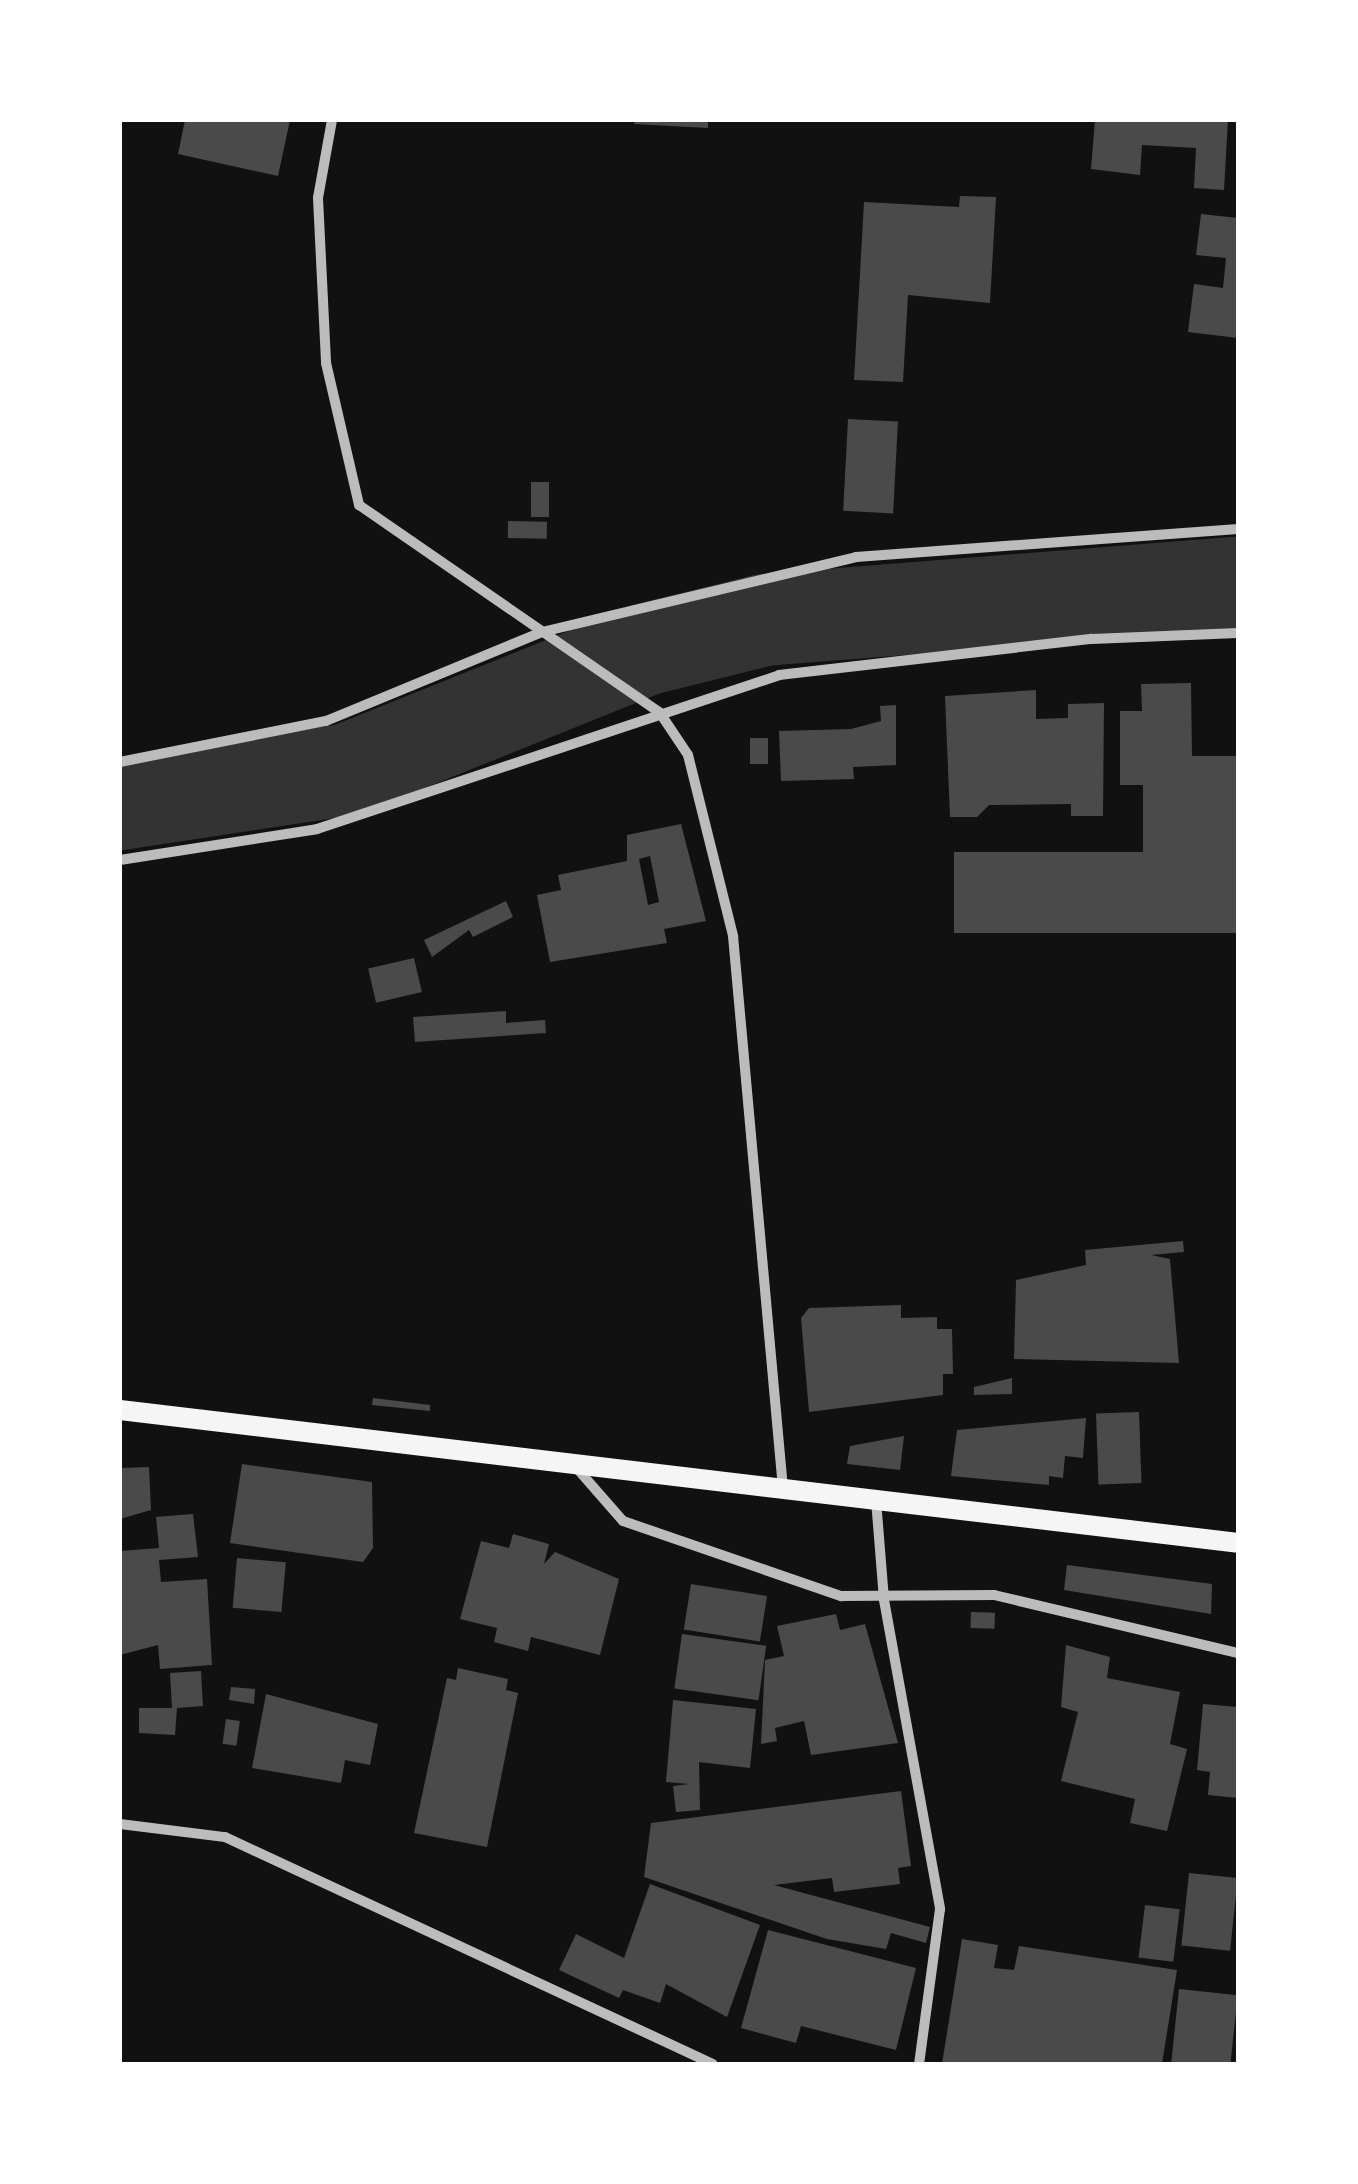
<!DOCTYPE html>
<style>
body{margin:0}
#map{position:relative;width:1358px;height:2184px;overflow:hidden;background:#111;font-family:"Fira Sans",sans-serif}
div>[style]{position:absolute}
.river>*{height:92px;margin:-46px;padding:0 46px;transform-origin:46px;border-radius:46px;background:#333}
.building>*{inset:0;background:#4a4a4a;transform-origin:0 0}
.minor>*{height:10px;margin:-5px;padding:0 5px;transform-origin:5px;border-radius:5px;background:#bcbcbc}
.secondary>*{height:20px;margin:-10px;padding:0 10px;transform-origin:10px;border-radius:10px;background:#f5f5f5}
span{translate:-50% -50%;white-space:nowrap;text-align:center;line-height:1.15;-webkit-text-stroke:10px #fff;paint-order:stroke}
.frame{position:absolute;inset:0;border:122px solid #fff;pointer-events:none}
</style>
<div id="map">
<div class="river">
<div style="left:120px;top:804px;width:229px;rotate:-8.6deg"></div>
<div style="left:346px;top:770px;width:324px;rotate:-21.9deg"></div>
<div style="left:647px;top:649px;width:121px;rotate:-13.9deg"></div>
<div style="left:764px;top:620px;width:475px;rotate:-4.5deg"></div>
</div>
<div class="building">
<div style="clip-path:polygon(185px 120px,290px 120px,278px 176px,178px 154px)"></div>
<div style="clip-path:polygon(635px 120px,708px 120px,708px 128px,634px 124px)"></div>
<div style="clip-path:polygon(1095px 120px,1228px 120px,1224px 190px,1194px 188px,1196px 148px,1142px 145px,1140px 175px,1091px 169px)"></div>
<div style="clip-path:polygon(960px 196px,996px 197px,990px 303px,908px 295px,903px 382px,854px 380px,864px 202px,959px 207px)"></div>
<div style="clip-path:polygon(1201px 214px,1238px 218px,1238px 338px,1188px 332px,1194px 284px,1223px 288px,1226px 258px,1196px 255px)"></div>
<div style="left:848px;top:419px;width:50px;height:92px;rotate:3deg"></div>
<div style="left:531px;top:482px;width:18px;height:35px"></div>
<div style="left:508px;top:521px;width:39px;height:17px;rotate:1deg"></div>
<div style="clip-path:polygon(1191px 683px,1192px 756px,1238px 756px,1238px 933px,954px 933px,954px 852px,1143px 852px,1143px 785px,1120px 785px,1120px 711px,1142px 711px,1141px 684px)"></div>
<div style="clip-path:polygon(1036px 690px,1036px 719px,1068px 718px,1068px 704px,1104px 703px,1103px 816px,1071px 816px,1071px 804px,989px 805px,977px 817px,950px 817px,945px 696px)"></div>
<div style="clip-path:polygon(896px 705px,896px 765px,853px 767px,854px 779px,781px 781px,779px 731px,851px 729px,881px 721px,880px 706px)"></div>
<div style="left:750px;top:738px;width:18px;height:26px"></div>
<div style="clip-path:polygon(evenodd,681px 824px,706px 921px,664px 929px,667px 943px,550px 962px,537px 895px,561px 890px,558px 875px,627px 861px,627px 835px,681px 824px,650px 856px,659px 902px,648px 905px,639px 859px,650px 856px)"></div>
<div style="clip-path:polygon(506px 901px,513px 917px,473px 937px,469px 930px,432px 957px,424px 940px)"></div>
<div style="left:414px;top:958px;width:35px;height:47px;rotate:77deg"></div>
<div style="clip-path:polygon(506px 1011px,506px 1023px,545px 1020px,546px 1033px,415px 1042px,413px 1017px)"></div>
<div style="clip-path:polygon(1183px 1241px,1184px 1252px,1151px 1255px,1170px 1259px,1179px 1363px,1014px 1359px,1016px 1280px,1086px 1265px,1085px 1250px)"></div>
<div style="clip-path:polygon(901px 1305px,901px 1318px,937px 1317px,937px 1329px,952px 1329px,953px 1374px,943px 1374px,943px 1395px,809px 1412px,801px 1318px,809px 1308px)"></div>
<div style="clip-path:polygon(1012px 1378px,1012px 1394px,974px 1395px,974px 1387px)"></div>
<div style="clip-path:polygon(373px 1398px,430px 1405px,430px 1411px,372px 1405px)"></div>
<div style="left:1139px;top:1412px;width:71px;height:43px;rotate:88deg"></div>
<div style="clip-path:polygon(1086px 1418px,1083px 1458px,1065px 1456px,1063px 1478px,1049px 1476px,1049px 1485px,951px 1476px,957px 1430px)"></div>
<div style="clip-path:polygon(904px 1436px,900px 1470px,847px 1464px,850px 1446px)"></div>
<div style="clip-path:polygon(242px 1464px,372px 1482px,373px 1548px,363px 1562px,230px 1543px)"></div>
<div style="clip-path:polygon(149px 1467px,151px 1510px,120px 1519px,120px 1468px)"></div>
<div style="clip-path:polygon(193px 1514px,198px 1557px,159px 1560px,161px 1582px,207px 1579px,212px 1665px,160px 1669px,158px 1645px,120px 1655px,120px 1551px,159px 1548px,156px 1517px)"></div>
<div style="clip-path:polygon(513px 1534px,549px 1544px,544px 1564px,555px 1552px,619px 1579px,600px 1655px,531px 1637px,528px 1651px,494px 1642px,497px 1628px,460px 1619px,481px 1541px,509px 1548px)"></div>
<div style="left:237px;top:1558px;width:49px;height:50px;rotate:5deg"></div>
<div style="clip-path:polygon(1067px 1565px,1212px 1584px,1211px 1614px,1064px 1590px)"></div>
<div style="left:691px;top:1584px;width:77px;height:46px;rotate:9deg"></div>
<div style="left:971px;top:1612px;width:24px;height:16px;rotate:2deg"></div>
<div style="clip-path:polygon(836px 1614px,840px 1630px,865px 1624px,898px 1743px,811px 1755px,804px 1721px,775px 1728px,777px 1741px,761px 1744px,765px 1660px,784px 1656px,777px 1626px)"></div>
<div style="left:682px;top:1634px;width:85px;height:55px;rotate:8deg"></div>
<div style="clip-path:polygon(1066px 1645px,1110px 1657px,1107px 1678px,1180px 1692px,1170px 1744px,1187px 1749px,1167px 1831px,1130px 1823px,1135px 1799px,1061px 1781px,1078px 1712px,1061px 1707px)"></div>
<div style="clip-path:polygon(458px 1668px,508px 1679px,506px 1690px,518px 1693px,487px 1847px,414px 1833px,447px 1678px,456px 1680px)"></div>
<div style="clip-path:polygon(201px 1671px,203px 1706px,177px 1708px,175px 1735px,139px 1733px,139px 1708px,172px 1708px,170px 1673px)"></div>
<div style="clip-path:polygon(231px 1687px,255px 1689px,254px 1704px,229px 1700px)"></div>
<div style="clip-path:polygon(266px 1694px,378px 1724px,370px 1765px,345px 1760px,341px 1783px,252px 1768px)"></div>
<div style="clip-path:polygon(673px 1700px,756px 1709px,750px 1768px,699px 1762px,700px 1810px,676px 1812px,673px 1786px,689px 1784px,666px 1782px)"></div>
<div style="clip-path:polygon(1203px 1704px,1238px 1707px,1238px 1798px,1208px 1795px,1210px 1772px,1197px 1770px)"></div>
<div style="left:226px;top:1719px;width:14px;height:25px;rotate:8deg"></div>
<div style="clip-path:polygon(901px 1791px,911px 1866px,898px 1868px,900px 1884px,834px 1892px,832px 1878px,774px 1885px,930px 1927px,926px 1943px,891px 1933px,886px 1949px,827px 1939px,644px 1877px,651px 1823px)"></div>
<div style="left:1189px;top:1873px;width:49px;height:73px;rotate:6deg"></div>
<div style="clip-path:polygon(650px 1884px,760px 1925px,727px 2017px,666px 1984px,660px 2003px,623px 1990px,619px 1998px,559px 1970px,576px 1934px,624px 1958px)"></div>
<div style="left:1145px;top:1905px;width:35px;height:53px;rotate:7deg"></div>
<div style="clip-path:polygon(768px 1930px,916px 1968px,896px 2050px,801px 2026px,796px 2043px,741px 2028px)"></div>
<div style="clip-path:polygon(962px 1939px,998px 1945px,994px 1968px,1014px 1970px,1019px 1946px,1177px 1970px,1162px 2064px,942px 2064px)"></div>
<div style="left:1179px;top:1989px;width:59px;height:76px;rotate:6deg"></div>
</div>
<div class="minor">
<div style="left:332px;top:120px;width:79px;rotate:100.2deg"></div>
<div style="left:318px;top:198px;width:165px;rotate:87.2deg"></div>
<div style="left:326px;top:363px;width:146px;rotate:76.9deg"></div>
<div style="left:359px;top:505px;width:366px;rotate:34.6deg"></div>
<div style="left:660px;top:713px;width:50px;rotate:56.3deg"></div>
<div style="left:688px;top:755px;width:187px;rotate:76deg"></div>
<div style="left:733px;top:936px;width:555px;rotate:84.83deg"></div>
<div style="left:120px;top:762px;width:210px;rotate:-11.3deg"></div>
<div style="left:326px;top:721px;width:234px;rotate:-22.4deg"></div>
<div style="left:542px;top:632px;width:323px;rotate:-13.4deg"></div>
<div style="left:856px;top:557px;width:383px;rotate:-4.2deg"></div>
<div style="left:120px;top:860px;width:199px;rotate:-8.9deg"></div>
<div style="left:317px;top:829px;width:487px;rotate:-18.4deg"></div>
<div style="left:779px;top:675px;width:315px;rotate:-6.6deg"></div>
<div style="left:1092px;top:639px;width:146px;rotate:-2.4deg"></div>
<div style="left:574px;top:1465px;width:74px;rotate:48.8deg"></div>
<div style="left:623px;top:1521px;width:231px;rotate:19deg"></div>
<div style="left:841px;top:1596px;width:153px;rotate:-0.4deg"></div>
<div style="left:994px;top:1595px;width:251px;rotate:13.4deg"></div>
<div style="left:876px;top:1500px;width:100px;rotate:85.4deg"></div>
<div style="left:884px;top:1600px;width:314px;rotate:79.7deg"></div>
<div style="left:940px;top:1909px;width:156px;rotate:97.7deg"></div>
<div style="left:120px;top:1824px;width:106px;rotate:7.1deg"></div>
<div style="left:225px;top:1837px;width:538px;rotate:24.95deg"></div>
</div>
<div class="secondary">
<div style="left:120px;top:1410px;width:1126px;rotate:6.78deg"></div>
</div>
<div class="frame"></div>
</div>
